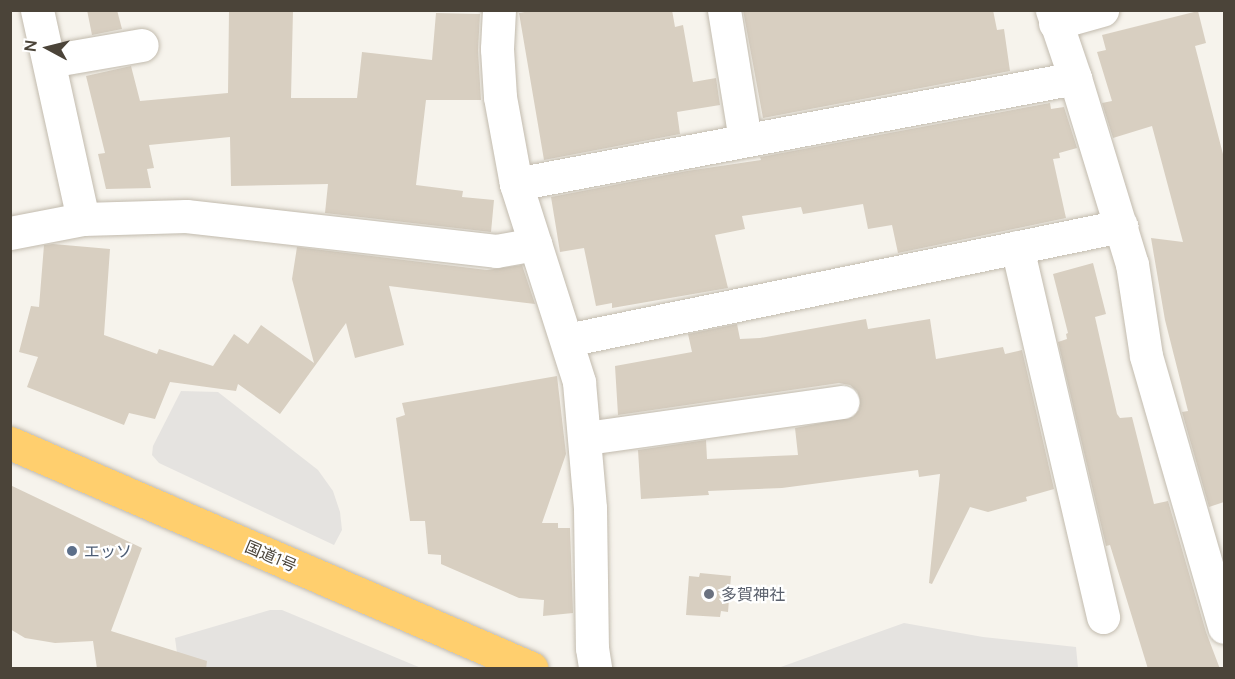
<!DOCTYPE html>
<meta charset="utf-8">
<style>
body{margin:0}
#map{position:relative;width:1235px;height:679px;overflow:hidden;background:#f6f3ec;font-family:Manrope,"Noto Sans JP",sans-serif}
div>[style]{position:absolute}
.parking>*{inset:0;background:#e5e3e0}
.building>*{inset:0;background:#d8cfc1}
.roads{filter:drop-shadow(0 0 2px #c2bbae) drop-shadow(0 0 2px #c2bbae)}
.minor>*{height:33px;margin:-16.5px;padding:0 16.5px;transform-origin:16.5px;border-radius:16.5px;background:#fff}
.highway>*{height:33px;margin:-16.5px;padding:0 16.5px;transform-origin:16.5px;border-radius:16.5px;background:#ffcf6e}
.dots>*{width:16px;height:16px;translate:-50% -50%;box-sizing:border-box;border:3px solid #fff;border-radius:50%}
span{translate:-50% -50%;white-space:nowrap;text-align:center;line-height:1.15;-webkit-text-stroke:4.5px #fff;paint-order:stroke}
.service-label{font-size:16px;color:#4e5e75}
.left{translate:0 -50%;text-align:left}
.street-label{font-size:16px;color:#4b4439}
.worship-label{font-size:16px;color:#5b616d}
.frame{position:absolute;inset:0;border:12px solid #4b4439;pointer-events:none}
.north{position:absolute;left:18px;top:18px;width:60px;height:60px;-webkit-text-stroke:4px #fff;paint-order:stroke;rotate:277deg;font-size:16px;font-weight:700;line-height:24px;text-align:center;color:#4b4439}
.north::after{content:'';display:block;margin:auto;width:21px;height:27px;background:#4b4439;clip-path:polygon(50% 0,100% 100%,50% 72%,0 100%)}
</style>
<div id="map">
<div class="parking">
<div style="clip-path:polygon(181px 391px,218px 392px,318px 470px,333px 491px,340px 512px,342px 530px,334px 545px,159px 463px,152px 455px,153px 446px)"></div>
<div style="clip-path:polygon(270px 610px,282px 610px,421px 668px,179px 668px,175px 638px)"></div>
<div style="clip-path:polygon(904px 623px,983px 637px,1076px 647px,1078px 668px,778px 668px)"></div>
</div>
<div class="building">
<div style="clip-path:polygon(87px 10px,117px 10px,122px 29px,92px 35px)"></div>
<div style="clip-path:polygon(229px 10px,293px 10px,291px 98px,357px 98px,362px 52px,432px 60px,436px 13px,480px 14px,478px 50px,481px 100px,426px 100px,416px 185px,463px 191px,462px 197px,494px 200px,491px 232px,325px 213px,328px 184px,231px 186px,230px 137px,149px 145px,154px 168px,147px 169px,151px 188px,106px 189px,98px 154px,105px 153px,86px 76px,131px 66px,140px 101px,228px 93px)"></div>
<div style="clip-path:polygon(536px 10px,672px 10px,675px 27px,683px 25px,693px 82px,716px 78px,720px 105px,677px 112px,680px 134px,544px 160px,519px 13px)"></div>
<div style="clip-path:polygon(743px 10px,993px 10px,997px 30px,1004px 29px,1010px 71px,763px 118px)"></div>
<div style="clip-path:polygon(1198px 11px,1206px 43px,1195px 46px,1224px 158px,1224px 502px,1209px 507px,1182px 412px,1188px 411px,1165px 320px,1151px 238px,1183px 242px,1152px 126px,1113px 138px,1102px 103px,1112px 101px,1097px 52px,1106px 50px,1102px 35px)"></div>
<div style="clip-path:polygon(1050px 103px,1051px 109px,1064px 107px,1077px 148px,1059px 153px,1060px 158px,1053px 159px,1066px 218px,898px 253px,892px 225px,868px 229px,863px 204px,803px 214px,801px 207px,742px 216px,745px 229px,715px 235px,728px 288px,612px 308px,612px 303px,596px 306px,584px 248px,560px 252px,551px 197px,687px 171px,761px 160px,760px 157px)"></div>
<div style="clip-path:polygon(53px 244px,110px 249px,104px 335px,157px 354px,159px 349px,213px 366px,234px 334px,248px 344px,261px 325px,314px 363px,292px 279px,297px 247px,487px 270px,522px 265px,535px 304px,389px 286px,404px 345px,355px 358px,346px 323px,280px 414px,238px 384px,236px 391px,170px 382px,155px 419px,129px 413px,124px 425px,27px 387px,38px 357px,19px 352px,31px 306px,39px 307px,44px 245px)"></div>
<div style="clip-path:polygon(1093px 263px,1106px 314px,1095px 317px,1117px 414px,1120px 418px,1132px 417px,1154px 504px,1168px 501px,1206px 632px,1220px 669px,1148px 669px,1110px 545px,1106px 546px,1058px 342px,1067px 339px,1066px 334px,1068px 333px,1053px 274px)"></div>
<div style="clip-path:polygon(866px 319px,868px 329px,930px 319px,936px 359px,1003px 347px,1005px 354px,1022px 350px,1054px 489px,1026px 497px,1027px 501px,988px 512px,970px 507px,932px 584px,929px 583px,940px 474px,919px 477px,918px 470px,782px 488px,708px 491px,709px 495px,641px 499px,638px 450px,706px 440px,707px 459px,798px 455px,795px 428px,853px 417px,859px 410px,860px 399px,857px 391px,850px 385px,839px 383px,618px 415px,615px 366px,692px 352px,688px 334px,737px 324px,740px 339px,760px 338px)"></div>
<div style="clip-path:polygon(557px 376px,566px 454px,542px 523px,558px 523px,558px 528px,570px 528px,573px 613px,543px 616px,544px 600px,519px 598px,441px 564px,441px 555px,428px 554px,425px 521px,410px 521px,396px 418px,405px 415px,402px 403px)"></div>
<div style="clip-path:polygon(10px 485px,142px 548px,111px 631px,207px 661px,206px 669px,97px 669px,93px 641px,55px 643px,25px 638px,10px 629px)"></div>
<div style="clip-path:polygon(700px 573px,731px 576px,728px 612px,721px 611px,720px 617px,686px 615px,689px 576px,699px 577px)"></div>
</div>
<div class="roads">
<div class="minor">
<div style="left:37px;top:10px;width:214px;rotate:77.6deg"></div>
<div style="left:499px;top:10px;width:39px;rotate:93deg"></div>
<div style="left:497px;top:49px;width:48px;rotate:86.4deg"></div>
<div style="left:500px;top:97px;width:88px;rotate:79.6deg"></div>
<div style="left:516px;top:184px;width:208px;rotate:72.3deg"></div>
<div style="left:579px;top:382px;width:126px;rotate:85deg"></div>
<div style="left:590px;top:508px;width:140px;rotate:89.2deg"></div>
<div style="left:592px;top:648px;width:20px;rotate:81deg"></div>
<div style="left:724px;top:10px;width:131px;rotate:80.8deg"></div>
<div style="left:1055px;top:23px;width:49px;rotate:-15.5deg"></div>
<div style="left:49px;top:61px;width:94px;rotate:-9.8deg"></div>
<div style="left:1075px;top:78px;width:195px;rotate:73deg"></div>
<div style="left:1132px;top:264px;width:93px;rotate:81.3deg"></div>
<div style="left:1146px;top:356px;width:282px;rotate:73.9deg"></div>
<div style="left:516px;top:184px;width:569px;rotate:-10.74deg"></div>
<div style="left:1075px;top:78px;width:72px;rotate:-108.7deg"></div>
<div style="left:10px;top:233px;width:74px;rotate:-10.9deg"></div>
<div style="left:83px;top:219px;width:103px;rotate:-1.7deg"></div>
<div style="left:186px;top:216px;width:312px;rotate:6.4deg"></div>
<div style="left:496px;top:251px;width:40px;rotate:-10deg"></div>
<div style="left:1017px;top:247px;width:380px;rotate:76.9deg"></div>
<div style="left:567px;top:340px;width:566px;rotate:-11.63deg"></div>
<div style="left:586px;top:438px;width:259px;rotate:-8deg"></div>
</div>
<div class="highway">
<div style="left:10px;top:443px;width:568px;rotate:23.36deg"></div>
</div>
</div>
<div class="dots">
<div style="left:72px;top:551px;background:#5c6f8a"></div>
<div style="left:709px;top:594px;background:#6b7280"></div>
</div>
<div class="service-label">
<span class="left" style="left:84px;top:551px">エッソ</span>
</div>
<div class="street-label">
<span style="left:271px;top:556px;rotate:23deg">国道1号</span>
</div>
<div class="worship-label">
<span class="left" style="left:721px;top:594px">多賀神社</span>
</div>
<div class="frame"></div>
<div class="north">N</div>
</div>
